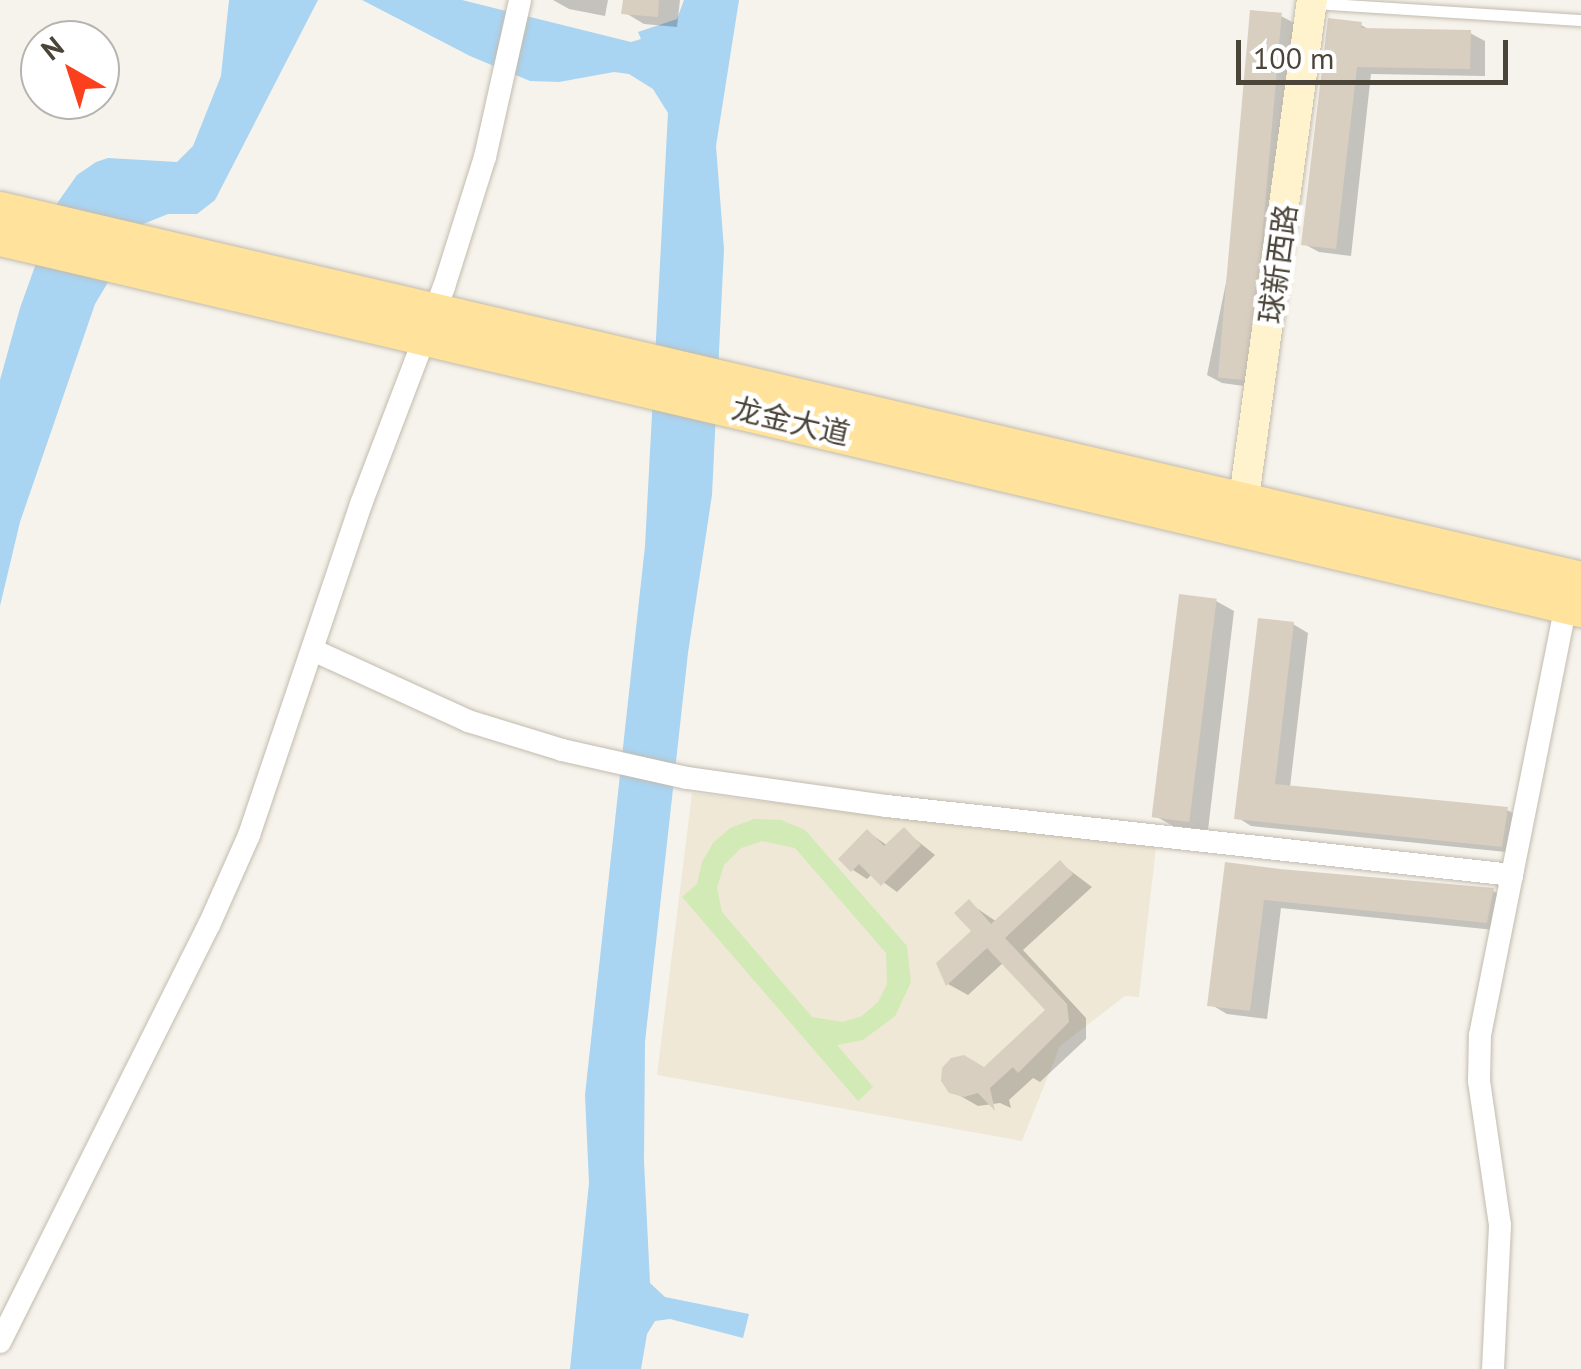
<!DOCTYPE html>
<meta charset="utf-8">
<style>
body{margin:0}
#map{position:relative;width:1581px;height:1369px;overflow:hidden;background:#f6f3ec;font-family:"PT Sans","Noto Sans SC",sans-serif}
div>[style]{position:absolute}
.education>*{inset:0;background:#efe8d6}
.green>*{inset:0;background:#d2eab5}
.water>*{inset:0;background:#a9d4f2}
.shadow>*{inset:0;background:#0003}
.building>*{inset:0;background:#d8cfc1;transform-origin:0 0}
.roads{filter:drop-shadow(0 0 2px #c2bbae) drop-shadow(0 0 2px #c2bbae)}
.lane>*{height:11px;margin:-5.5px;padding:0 5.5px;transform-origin:5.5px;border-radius:5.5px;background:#fff}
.street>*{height:22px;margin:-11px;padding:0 11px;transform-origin:11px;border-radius:11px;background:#fff}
.secondary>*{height:30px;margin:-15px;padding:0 15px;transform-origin:15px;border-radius:15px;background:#fff3cd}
.primary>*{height:35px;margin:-17.5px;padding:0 17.5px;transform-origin:17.5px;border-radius:17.5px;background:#ffe39c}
span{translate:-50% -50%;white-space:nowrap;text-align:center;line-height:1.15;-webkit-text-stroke:9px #fff;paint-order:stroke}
.street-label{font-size:30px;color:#4b4439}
.north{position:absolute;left:20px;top:20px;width:100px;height:100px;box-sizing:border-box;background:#fff;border:2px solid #b7b4b0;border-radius:50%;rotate:321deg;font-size:28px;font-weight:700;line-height:40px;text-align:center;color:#4b4439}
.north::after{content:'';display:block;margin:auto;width:35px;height:45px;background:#fc3f1d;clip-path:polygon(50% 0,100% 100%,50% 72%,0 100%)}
.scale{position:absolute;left:1236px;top:40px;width:272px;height:45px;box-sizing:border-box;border:5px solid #4b4439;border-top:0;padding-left:12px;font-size:30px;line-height:35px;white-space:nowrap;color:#4b4439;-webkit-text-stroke:8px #fff;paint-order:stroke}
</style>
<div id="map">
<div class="education">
<div style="clip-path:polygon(692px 793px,1156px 847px,1139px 997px,1125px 996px,1060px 1046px,1022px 1141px,657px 1075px)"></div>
</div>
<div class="green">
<div style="clip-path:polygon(evenodd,754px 819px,781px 820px,805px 830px,907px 946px,911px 982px,895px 1016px,863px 1040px,837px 1045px,873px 1087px,858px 1101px,682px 897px,697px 884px,702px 862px,713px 843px,730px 828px,754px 819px,762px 841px,795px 848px,886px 953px,887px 984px,878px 1002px,862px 1016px,843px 1022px,812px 1017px,722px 912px,717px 888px,724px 865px,741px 848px,762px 841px)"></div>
</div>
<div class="water">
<div style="clip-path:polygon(229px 0,318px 0,215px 200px,197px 214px,168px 214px,143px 224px,95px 304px,20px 522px,0 606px,0 380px,20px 308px,58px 202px,77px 175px,96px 162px,108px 158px,177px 162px,193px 146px,221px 76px)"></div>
<div style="clip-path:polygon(362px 0,462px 0,631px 42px,641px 39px,638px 32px,677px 19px,684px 0,739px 0,716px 146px,724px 249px,712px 495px,688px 653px,645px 1042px,644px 1161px,650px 1283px,665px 1297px,749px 1314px,743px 1338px,670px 1319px,655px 1321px,647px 1334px,641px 1369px,570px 1369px,589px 1183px,585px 1095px,645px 546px,668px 113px,653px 89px,629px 74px,614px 72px,559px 82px,530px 81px,470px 56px)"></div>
</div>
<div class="shadow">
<div style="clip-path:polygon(553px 0,608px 0,605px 16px,569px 9px)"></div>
<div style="clip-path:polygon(625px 0,680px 0,677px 27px,644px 24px,624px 12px)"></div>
<div style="clip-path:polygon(1281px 16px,1296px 24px,1251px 387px,1222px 383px,1207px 375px)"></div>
<div style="clip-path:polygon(1361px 25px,1370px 30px,1470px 33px,1485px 41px,1485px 76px,1371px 74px,1351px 256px,1319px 252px,1304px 244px)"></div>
<div style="clip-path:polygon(1216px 601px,1234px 611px,1208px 830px,1173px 826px,1155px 816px)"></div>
<div style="clip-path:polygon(1293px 624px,1308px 633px,1290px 787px,1507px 810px,1522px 818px,1516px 853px,1251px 826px,1237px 817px)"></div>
<div style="clip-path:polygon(904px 830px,935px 855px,897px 892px,872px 874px,867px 879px,853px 870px,868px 832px,888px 846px)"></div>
<div style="clip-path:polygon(1060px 863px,1092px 887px,1023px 950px,1086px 1018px,1086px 1039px,1040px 1082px,1033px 1078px,1009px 1100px,1011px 1108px,1000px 1103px,978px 1106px,957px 1094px,1049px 1010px,1004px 962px,968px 995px,948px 984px,975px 931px,969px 903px,997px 922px)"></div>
<div style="clip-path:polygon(1227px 865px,1493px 891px,1510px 900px,1504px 931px,1281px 908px,1267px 1019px,1227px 1014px,1210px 1004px)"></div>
</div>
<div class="building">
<div style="clip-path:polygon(623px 0,659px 0,658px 17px,621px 14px)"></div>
<div style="left:1250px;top:10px;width:32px;height:369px;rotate:5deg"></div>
<div style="clip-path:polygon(1328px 18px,1362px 22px,1361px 28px,1471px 30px,1470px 69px,1357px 67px,1336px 249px,1301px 245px)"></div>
<div style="left:1179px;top:594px;width:38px;height:225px;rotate:7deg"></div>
<div style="clip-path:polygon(1258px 618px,1294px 622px,1275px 784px,1508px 807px,1502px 847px,1234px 819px)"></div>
<div style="clip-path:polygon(904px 827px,921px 845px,881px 886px,859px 864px,851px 872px,838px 859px,867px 829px,884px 846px)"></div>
<div style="clip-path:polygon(1060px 860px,1073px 874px,1005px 938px,1067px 1004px,1069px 1022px,1018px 1073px,1013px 1067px,990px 1088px,995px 1111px,978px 1093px,964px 1097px,949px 1093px,941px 1081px,942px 1068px,951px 1058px,964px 1055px,984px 1067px,1045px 1010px,987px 948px,946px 986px,936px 963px,971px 931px,954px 913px,969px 899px,991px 924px)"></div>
<div style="clip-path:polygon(1225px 862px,1280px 869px,1494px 888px,1487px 923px,1264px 900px,1250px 1011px,1207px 1006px)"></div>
</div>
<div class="roads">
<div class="lane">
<div style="left:1315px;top:3px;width:267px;rotate:3.7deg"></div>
</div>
<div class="street">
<div style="left:313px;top:650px;width:170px;rotate:24.6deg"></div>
<div style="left:468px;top:721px;width:98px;rotate:17.1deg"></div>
<div style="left:562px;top:750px;width:128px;rotate:12.6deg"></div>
<div style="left:687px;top:778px;width:202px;rotate:8deg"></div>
<div style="left:887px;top:806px;width:629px;rotate:6.3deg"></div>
<div style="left:0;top:1342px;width:466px;rotate:-63.4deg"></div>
<div style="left:209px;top:925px;width:98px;rotate:-66deg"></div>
<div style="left:249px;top:835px;width:349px;rotate:-71.3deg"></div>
<div style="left:361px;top:504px;width:232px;rotate:-69.1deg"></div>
<div style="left:444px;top:287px;width:136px;rotate:-72.5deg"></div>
<div style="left:485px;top:157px;width:161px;rotate:-77.4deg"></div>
<div style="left:1493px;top:1369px;width:144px;rotate:-87.2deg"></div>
<div style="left:1500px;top:1225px;width:146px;rotate:-98.3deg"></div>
<div style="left:1479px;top:1081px;width:46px;rotate:-88.8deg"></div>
<div style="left:1480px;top:1035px;width:439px;rotate:-78.7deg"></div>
</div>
<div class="secondary">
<div style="left:1241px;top:520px;width:525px;rotate:-82.23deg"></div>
</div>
<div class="primary">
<div style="left:0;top:209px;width:1624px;rotate:13.17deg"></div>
<div style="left:0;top:238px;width:1624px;rotate:13.21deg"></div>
</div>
</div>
<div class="street-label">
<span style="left:1278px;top:264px;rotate:-82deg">球新西路</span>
<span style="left:791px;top:421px;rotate:13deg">龙金大道</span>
</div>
<div class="north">N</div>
<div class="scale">100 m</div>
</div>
